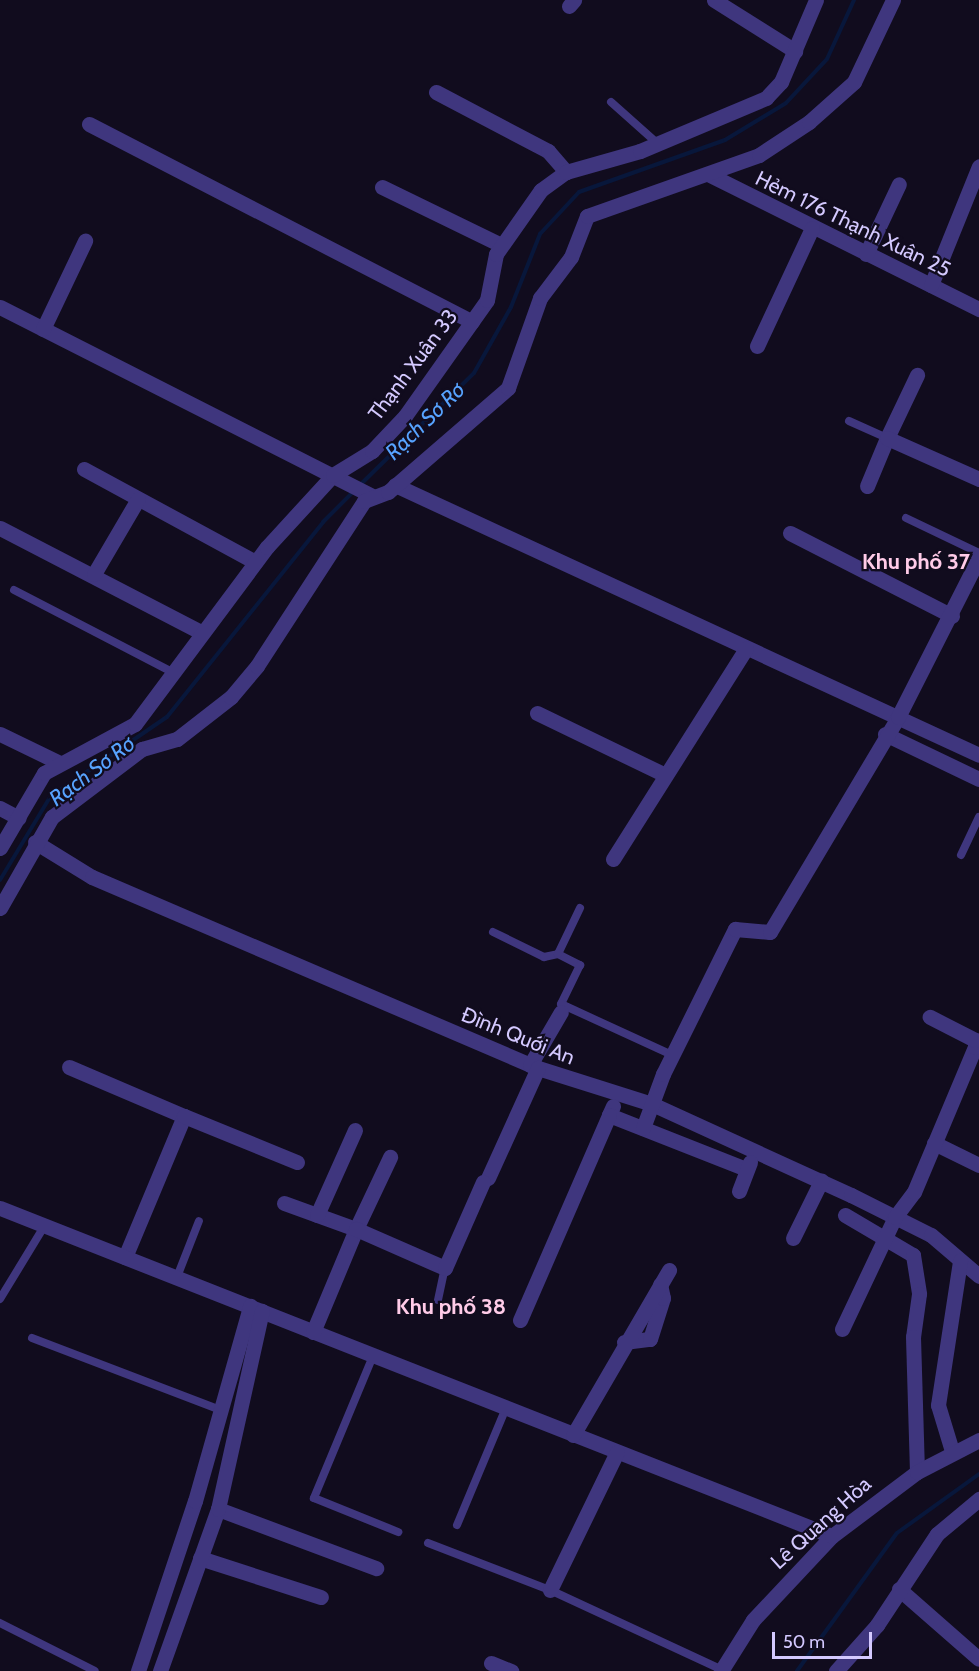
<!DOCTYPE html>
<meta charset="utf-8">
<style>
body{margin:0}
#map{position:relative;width:979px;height:1671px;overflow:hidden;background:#110c1e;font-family:Cabin,sans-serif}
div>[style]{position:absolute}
.stream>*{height:4px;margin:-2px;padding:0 2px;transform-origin:2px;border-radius:2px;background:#08173b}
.service>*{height:8px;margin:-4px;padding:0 4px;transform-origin:4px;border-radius:4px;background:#3f367e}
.minor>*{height:15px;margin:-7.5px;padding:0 7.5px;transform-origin:7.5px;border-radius:7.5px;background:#3f367e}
.tertiary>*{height:15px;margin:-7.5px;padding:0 7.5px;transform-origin:7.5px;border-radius:7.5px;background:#3f367e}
span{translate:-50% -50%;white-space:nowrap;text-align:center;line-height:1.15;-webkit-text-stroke:4.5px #110c1e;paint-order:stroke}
.street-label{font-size:21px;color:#d4c9ff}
.water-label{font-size:22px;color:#57a3ff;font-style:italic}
.neighbourhood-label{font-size:22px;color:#ffcbe8;font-weight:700}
.scale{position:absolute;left:772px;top:1632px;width:100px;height:27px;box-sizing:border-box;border:3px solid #d4c9ff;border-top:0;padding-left:8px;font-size:18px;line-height:21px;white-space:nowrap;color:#d4c9ff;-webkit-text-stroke:4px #110c1e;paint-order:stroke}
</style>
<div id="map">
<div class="stream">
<div style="left:360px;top:485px;width:160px;rotate:-44.5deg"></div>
<div style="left:474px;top:373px;width:76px;rotate:-60.7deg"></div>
<div style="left:511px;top:307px;width:79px;rotate:-68.3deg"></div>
<div style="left:540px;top:234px;width:57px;rotate:-47.1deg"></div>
<div style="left:579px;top:192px;width:155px;rotate:-19.6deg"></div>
<div style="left:725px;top:140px;width:71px;rotate:-31.2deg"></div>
<div style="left:786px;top:103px;width:60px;rotate:-47deg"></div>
<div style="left:827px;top:59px;width:65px;rotate:-65.4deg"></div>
<div style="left:0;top:880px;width:97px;rotate:-58.9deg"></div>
<div style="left:50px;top:797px;width:142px;rotate:-34.4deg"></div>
<div style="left:167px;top:717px;width:250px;rotate:-51.3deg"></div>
<div style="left:323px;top:522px;width:45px;rotate:-45deg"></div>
<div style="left:797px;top:1671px;width:170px;rotate:-54.1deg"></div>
<div style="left:897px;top:1533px;width:101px;rotate:-35.7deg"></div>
</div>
<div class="service">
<div style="left:611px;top:102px;width:62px;rotate:41.7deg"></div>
<div style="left:849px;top:421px;width:42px;rotate:24.1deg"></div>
<div style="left:906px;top:518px;width:81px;rotate:25.6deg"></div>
<div style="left:14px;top:590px;width:180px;rotate:27.4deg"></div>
<div style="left:961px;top:855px;width:42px;rotate:-64.7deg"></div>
<div style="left:493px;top:932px;width:57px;rotate:26.1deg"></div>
<div style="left:544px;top:957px;width:14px;rotate:-12deg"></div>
<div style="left:558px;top:954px;width:25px;rotate:27deg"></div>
<div style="left:580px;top:965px;width:43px;rotate:116deg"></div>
<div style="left:561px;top:1004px;width:122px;rotate:24.7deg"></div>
<div style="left:558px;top:954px;width:51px;rotate:-64.4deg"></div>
<div style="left:177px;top:1277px;width:60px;rotate:-68.6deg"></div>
<div style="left:0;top:1299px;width:87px;rotate:-58.7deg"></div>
<div style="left:438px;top:1300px;width:33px;rotate:-78deg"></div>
<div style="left:32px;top:1338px;width:199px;rotate:20.9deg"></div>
<div style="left:373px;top:1356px;width:154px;rotate:112.6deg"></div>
<div style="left:314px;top:1498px;width:91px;rotate:22deg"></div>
<div style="left:457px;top:1525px;width:127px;rotate:-67.3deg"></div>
<div style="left:428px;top:1543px;width:131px;rotate:21.1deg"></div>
<div style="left:550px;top:1590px;width:190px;rotate:24.9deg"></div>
<div style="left:0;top:1623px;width:106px;rotate:26.8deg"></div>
</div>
<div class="minor">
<div style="left:714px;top:0;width:96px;rotate:32.2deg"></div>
<div style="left:569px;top:6px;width:8px;rotate:-50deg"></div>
<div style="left:436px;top:92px;width:127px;rotate:27.8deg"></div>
<div style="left:548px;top:151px;width:28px;rotate:49deg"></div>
<div style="left:89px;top:124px;width:431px;rotate:27.3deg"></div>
<div style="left:710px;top:175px;width:301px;rotate:26.5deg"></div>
<div style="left:382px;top:187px;width:132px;rotate:26deg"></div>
<div style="left:866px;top:254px;width:77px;rotate:-64.8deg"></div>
<div style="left:931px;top:285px;width:128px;rotate:-68deg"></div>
<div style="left:0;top:307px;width:419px;rotate:26.9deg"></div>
<div style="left:43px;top:329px;width:98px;rotate:-64.5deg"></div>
<div style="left:757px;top:346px;width:130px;rotate:-65deg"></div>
<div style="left:887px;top:438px;width:70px;rotate:-64.5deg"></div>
<div style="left:84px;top:469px;width:195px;rotate:28.5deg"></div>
<div style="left:395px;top:485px;width:643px;rotate:24.81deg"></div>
<div style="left:867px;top:486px;width:52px;rotate:-67.4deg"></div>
<div style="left:887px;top:438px;width:101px;rotate:24deg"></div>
<div style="left:0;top:528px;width:226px;rotate:27.4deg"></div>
<div style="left:790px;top:533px;width:182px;rotate:27.1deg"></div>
<div style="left:94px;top:574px;width:87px;rotate:-59.6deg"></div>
<div style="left:537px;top:713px;width:142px;rotate:25.8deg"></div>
<div style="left:0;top:734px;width:67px;rotate:25.8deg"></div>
<div style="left:885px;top:734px;width:104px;rotate:25.6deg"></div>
<div style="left:0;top:808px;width:21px;rotate:28deg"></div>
<div style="left:35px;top:842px;width:67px;rotate:31.6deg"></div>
<div style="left:92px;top:877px;width:485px;rotate:23.2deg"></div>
<div style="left:538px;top:1068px;width:120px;rotate:17.5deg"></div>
<div style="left:652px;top:1104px;width:219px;rotate:24.6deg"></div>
<div style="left:851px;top:1195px;width:89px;rotate:26.6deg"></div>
<div style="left:931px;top:1235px;width:63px;rotate:40.5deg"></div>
<div style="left:0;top:848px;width:87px;rotate:-59.6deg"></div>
<div style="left:44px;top:773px;width:103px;rotate:-28.3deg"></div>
<div style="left:135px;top:724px;width:221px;rotate:-53.3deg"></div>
<div style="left:267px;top:547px;width:98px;rotate:-47.5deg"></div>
<div style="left:333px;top:475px;width:46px;rotate:-31.6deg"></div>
<div style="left:372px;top:451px;width:48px;rotate:-46.7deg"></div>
<div style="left:405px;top:416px;width:142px;rotate:-54.7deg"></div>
<div style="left:487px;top:300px;width:47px;rotate:-78.9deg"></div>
<div style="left:496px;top:254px;width:78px;rotate:-54.9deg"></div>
<div style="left:541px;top:190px;width:31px;rotate:-36deg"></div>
<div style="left:566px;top:172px;width:77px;rotate:-15.8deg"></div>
<div style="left:640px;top:151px;width:137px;rotate:-22.8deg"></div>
<div style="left:766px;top:98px;width:22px;rotate:-47deg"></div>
<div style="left:781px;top:82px;width:89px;rotate:-66.9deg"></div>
<div style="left:613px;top:859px;width:249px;rotate:-57.7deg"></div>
<div style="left:0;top:908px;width:105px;rotate:-60.3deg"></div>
<div style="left:52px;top:817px;width:113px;rotate:-37.1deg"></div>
<div style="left:142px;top:749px;width:36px;rotate:-16deg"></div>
<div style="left:177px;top:739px;width:68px;rotate:-37.9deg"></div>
<div style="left:231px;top:697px;width:40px;rotate:-50deg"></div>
<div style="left:257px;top:666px;width:197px;rotate:-57deg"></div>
<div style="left:364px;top:501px;width:26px;rotate:-21deg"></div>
<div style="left:388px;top:492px;width:159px;rotate:-40.9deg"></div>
<div style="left:508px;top:388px;width:96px;rotate:-70.4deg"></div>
<div style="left:540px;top:298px;width:51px;rotate:-52.9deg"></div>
<div style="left:571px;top:257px;width:44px;rotate:-68.7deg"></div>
<div style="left:587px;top:216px;width:182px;rotate:-19.5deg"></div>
<div style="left:759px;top:155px;width:60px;rotate:-33.4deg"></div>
<div style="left:809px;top:122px;width:60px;rotate:-41.6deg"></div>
<div style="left:854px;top:82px;width:91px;rotate:-64.6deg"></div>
<div style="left:530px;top:1065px;width:61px;rotate:-59.7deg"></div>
<div style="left:69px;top:1067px;width:125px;rotate:23.1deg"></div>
<div style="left:184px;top:1116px;width:153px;rotate:112.7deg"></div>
<div style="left:613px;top:1106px;width:10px;rotate:114deg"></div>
<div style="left:609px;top:1115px;width:147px;rotate:21.5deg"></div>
<div style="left:184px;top:1116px;width:122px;rotate:22.2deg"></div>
<div style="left:643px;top:1128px;width:58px;rotate:-69.7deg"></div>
<div style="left:663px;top:1074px;width:162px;rotate:-63.6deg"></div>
<div style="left:735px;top:929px;width:35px;rotate:5deg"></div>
<div style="left:770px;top:932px;width:250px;rotate:-59.2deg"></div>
<div style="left:898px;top:717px;width:179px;rotate:-63.1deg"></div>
<div style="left:934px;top:1143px;width:50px;rotate:26.1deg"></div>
<div style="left:488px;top:1178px;width:121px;rotate:-65.6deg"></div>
<div style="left:739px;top:1191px;width:31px;rotate:-69deg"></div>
<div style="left:284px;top:1203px;width:77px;rotate:19.9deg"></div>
<div style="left:356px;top:1229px;width:80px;rotate:-64.7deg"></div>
<div style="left:0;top:1208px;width:894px;rotate:21.52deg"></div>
<div style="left:317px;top:1215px;width:93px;rotate:-65.9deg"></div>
<div style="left:845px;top:1215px;width:79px;rotate:30.5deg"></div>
<div style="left:913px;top:1255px;width:39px;rotate:81deg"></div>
<div style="left:919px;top:1294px;width:43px;rotate:97.9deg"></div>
<div style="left:913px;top:1337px;width:135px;rotate:88.3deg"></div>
<div style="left:793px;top:1238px;width:64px;rotate:-63.8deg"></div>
<div style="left:520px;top:1320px;width:223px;rotate:-66.5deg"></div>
<div style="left:842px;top:1329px;width:124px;rotate:-64.7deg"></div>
<div style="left:895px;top:1217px;width:31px;rotate:-53deg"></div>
<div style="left:914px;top:1192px;width:157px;rotate:-67.2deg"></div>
<div style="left:975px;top:1047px;width:7px;rotate:-90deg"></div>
<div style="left:975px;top:1040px;width:51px;rotate:-152.9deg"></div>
<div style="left:313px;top:1332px;width:112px;rotate:-67.3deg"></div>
<div style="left:356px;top:1229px;width:97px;rotate:23.7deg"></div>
<div style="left:445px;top:1268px;width:94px;rotate:-66.2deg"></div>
<div style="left:624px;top:1342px;width:26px;rotate:-7deg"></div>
<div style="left:650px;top:1339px;width:43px;rotate:-72.4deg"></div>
<div style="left:663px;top:1298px;width:14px;rotate:-102deg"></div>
<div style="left:573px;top:1435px;width:191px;rotate:-59.8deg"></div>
<div style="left:952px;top:1451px;width:48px;rotate:-106.9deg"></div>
<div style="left:938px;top:1405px;width:146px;rotate:-81.3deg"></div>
<div style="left:218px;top:1509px;width:169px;rotate:20.5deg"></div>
<div style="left:200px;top:1558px;width:127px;rotate:17.9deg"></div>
<div style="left:899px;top:1589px;width:106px;rotate:41.2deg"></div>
<div style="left:550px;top:1590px;width:153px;rotate:-64.1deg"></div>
<div style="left:491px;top:1663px;width:22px;rotate:22deg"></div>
<div style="left:138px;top:1671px;width:179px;rotate:-71.5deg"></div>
<div style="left:195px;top:1501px;width:203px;rotate:-74.2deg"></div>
<div style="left:160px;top:1671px;width:172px;rotate:-70.3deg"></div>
<div style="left:218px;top:1509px;width:203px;rotate:-77.5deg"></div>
<div style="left:836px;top:1671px;width:62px;rotate:-48.3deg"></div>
<div style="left:877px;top:1625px;width:109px;rotate:-56.6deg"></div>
<div style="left:937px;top:1534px;width:55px;rotate:-39.8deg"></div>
</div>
<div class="tertiary">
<div style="left:721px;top:1671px;width:60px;rotate:-57.9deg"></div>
<div style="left:753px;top:1620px;width:115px;rotate:-46.8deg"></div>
<div style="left:832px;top:1536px;width:106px;rotate:-37deg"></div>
<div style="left:917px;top:1472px;width:70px;rotate:-27.3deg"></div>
</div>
<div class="street-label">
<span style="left:853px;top:224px;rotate:26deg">Hẻm 176 Thạnh Xuân 25</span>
<span style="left:413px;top:365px;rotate:-53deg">Thạnh Xuân 33</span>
<span style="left:518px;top:1036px;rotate:22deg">Đình Quới An</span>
<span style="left:821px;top:1523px;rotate:-42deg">Lê Quang Hòa</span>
</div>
<div class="water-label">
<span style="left:425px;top:421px;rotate:-44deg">Rạch Sơ Rơ</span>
<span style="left:92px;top:771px;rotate:-37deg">Rạch Sơ Rơ</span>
</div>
<div class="neighbourhood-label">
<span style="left:916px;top:562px">Khu phố 37</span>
<span style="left:451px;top:1307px">Khu phố 38</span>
</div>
<div class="scale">50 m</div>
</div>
